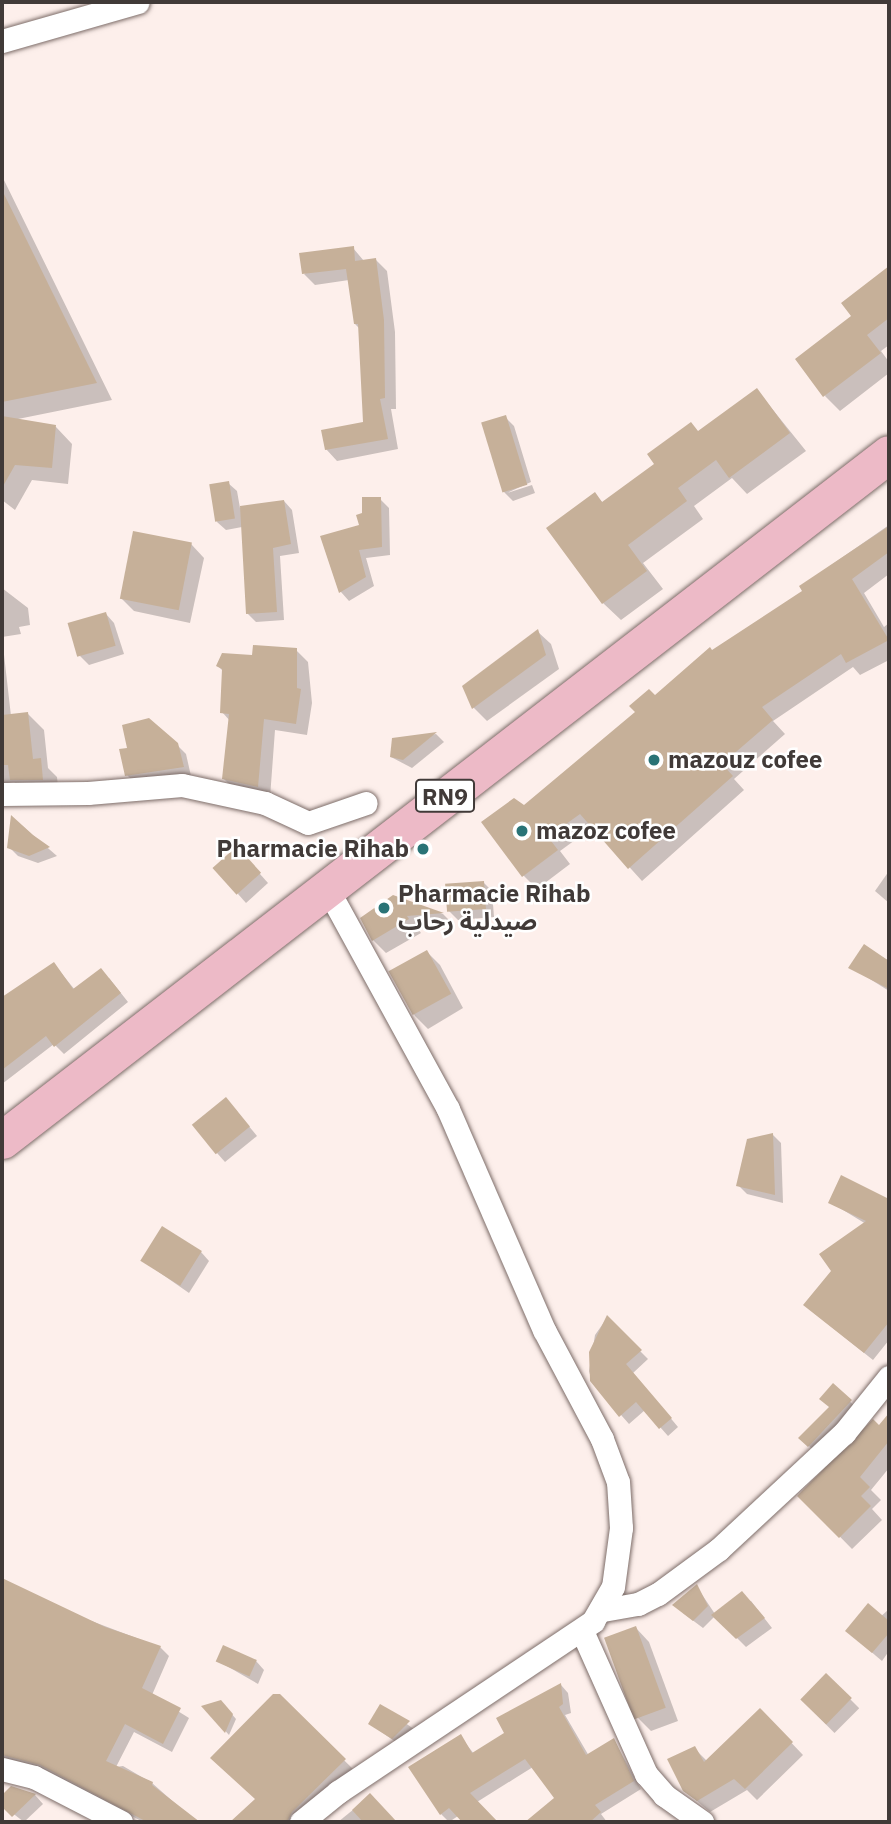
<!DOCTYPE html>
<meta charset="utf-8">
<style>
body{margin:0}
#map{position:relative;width:891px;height:1824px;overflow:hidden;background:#fdefeb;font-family:"IBM Plex Sans","Noto Sans Arabic",sans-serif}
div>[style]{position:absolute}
.shadow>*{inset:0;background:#0003;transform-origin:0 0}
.building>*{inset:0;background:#c6b099;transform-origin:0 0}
.roads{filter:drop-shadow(0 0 2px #7d6d69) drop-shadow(0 0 2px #7d6d69)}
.minor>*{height:23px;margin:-11.5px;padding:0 11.5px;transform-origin:11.5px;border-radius:11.5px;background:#fff}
.primary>*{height:37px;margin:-18.5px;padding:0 18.5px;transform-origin:18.5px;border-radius:18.5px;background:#edbac7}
.dots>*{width:19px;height:19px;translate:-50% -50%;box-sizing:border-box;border:4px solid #fff;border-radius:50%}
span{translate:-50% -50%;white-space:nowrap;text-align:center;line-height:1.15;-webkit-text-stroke:5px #fff;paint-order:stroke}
.shield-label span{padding:2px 5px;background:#fff;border:2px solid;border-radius:5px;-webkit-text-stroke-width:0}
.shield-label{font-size:23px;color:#413a38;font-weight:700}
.poi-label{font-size:24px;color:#413a38;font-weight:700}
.left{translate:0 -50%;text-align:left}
.right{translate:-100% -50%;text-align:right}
.frame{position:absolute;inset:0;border:4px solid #413a38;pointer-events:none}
</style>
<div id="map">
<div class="shadow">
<div style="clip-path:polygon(2px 176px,112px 400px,13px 420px,56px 427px,72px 444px,68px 484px,32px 480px,15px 510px,2px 500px)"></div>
<div style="clip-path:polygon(353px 248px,364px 261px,376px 260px,387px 271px,395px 332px,396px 409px,391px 409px,398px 449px,337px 461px,326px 449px,365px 424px,360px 329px,355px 324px,349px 280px,315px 285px,304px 274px)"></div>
<div style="clip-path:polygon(888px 269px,889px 345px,881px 351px,889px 362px,889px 373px,840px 411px,825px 396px,853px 316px)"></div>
<div style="clip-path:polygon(757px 390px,806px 451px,747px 494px,732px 478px,694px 506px,703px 519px,643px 563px,663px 589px,621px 620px,603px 603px,595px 494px,603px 503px)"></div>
<div style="clip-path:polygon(505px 417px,514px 426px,531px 482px,507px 493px,532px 485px,535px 493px,513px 501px,504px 492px)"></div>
<div style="clip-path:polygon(228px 483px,237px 491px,240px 508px,284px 501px,292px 510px,299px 553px,280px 556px,284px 620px,256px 622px,247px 613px,242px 527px,226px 530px,217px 522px)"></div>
<div style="clip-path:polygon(380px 499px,389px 508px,390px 555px,366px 558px,374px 586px,349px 601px,341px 592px,322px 538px,361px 527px)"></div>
<div style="clip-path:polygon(889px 525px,889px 574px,864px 593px,884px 627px,889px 623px,889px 660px,860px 675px,853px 667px,773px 721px,785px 734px,734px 779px,744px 790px,642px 881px,593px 827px,560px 851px,570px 864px,537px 889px,524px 876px,484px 822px,525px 807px,712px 652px,804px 592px,801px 586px)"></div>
<div style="clip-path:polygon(191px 544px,204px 558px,190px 623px,134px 611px,121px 598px)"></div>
<div style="clip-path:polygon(2px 588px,28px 608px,30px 625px,19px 627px,21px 634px,2px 637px,11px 716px,28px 714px,44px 730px,48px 768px,57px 777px,59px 796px,28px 796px,14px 782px,2px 784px)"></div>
<div style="clip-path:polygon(106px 614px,114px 623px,124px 654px,89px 665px,80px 656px)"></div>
<div style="clip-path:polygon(538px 632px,551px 644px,559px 669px,487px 721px,474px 708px,464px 686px)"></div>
<div style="clip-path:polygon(296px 650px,308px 662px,312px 703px,307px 735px,275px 730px,270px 798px,236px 791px,224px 779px,231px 722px,222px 712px,223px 671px,218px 666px)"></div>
<div style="clip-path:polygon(436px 734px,444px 742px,412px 768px,391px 757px,394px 740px)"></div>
<div style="clip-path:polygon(177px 745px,186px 754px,191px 776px,136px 784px,127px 775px)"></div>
<div style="clip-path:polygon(13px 818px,49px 849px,57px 856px,38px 863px,18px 856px,9px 847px)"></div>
<div style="clip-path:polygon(245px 857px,268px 883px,246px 903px,238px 894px)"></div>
<div style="clip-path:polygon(889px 871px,889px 903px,875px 891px)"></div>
<div style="clip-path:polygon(483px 882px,492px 891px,494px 917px,458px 920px,449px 911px)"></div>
<div style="clip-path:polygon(393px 897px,443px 914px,454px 925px,418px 929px,421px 933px,386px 953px,373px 940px)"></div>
<div style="clip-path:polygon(865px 947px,889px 961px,889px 991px,851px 967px)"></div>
<div style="clip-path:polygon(427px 952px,440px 965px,463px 1008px,428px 1029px,415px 1016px,392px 973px)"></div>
<div style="clip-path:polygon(54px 964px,75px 990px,109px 978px,128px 1002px,64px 1054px,54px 1044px,2px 1084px,2px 999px)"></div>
<div style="clip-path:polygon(234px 1108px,257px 1136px,225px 1162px,217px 1153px)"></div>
<div style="clip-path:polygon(773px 1135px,781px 1143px,783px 1203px,747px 1194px,738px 1185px)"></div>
<div style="clip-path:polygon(842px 1178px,889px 1201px,889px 1340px,873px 1360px,814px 1313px,833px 1271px,866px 1224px,830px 1202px)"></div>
<div style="clip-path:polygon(201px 1252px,209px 1261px,189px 1293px,143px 1261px)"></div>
<div style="clip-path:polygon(607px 1318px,648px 1359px,633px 1373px,678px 1427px,668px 1436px,645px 1410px,629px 1424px,592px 1382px,589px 1371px,595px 1335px)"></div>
<div style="clip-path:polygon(833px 1386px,859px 1410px,818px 1455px,801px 1438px,830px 1407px)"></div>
<div style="clip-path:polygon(884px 1422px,889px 1426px,889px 1468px,871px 1490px,881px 1500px,872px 1509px,882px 1520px,852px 1549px,800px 1496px)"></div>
<div style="clip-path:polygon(2px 1580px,52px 1606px,160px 1647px,169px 1656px,152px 1695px,189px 1718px,172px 1752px,134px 1732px,116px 1767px,123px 1766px,152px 1783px,194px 1820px,203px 1822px,168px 1822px,147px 1801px,157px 1822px,143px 1822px,51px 1773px,2px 1759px,2px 1659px,48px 1686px,57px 1673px,2px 1626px)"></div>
<div style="clip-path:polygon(697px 1587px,715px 1614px,751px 1601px,772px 1628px,746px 1647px,715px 1616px,703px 1628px,683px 1613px)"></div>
<div style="clip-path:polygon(889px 1609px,889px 1651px,882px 1661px,856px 1639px)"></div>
<div style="clip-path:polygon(636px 1628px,649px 1642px,678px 1721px,651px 1731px,638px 1718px)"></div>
<div style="clip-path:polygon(218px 1661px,256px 1661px,264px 1670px,258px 1684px)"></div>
<div style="left:826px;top:1675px;width:47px;height:35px;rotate:45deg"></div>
<div style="clip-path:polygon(561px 1685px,568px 1693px,571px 1713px,565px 1715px,589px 1756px,614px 1740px,641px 1789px,601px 1814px,607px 1822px,528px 1822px,556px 1799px,533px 1767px,477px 1802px,496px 1822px,464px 1822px,458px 1816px,449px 1822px,441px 1814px,460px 1736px,474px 1754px,506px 1734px)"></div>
<div style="clip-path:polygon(279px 1696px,356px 1772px,303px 1822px,232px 1822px,257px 1800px)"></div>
<div style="clip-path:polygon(225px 1706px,236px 1719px,229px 1735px,204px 1707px)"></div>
<div style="left:381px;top:1706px;width:44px;height:21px;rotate:35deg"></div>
<div style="clip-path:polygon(760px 1710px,803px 1755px,757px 1800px,747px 1790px,710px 1812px,684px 1790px,694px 1748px,707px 1761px)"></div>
<div style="clip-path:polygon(12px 1788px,35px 1795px,43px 1804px,24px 1822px,2px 1805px,2px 1798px)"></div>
<div style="clip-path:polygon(370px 1796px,395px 1822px,338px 1822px)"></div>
</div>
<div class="building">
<div style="clip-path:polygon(2px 190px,97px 383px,2px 402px)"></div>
<div style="clip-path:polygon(354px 246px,355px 261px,376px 258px,384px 320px,385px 398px,380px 399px,388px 439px,325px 450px,321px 430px,363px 422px,358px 324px,354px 324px,346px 269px,302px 274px,299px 253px)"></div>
<div style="clip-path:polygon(889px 266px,889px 318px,867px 335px,881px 353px,823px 397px,795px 359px,851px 316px,841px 303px)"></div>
<div style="clip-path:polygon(757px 388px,790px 433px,729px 478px,716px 460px,678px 488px,687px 501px,628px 545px,647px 571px,602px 604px,546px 528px,595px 492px,602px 502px,654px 464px,647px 454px,691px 422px,698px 431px)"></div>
<div style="left:506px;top:415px;width:73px;height:26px;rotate:73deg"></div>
<div style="clip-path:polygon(2px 416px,56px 425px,52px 468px,15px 465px,2px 488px)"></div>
<div style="left:229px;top:481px;width:38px;height:20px;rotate:81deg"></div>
<div style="clip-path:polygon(362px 497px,381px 497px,382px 547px,359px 550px,366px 577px,339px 593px,320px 536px,359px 525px,356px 515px,362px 513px)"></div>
<div style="clip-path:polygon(284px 500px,291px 544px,273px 548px,277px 612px,246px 614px,240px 506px)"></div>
<div style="clip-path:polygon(889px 526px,889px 552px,852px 579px,889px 640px,846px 663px,841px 654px,762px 707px,773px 720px,722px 764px,733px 776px,628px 869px,580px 814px,548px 837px,558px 850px,522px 877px,481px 822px,514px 798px,524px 805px,635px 712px,629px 706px,649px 689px,655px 695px,710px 647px,712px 650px,802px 591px,799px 586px)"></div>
<div style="left:133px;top:531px;width:60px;height:69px;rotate:11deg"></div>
<div style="left:106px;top:612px;width:35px;height:40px;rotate:74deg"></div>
<div style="clip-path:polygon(538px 629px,546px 655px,472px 709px,462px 686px)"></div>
<div style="clip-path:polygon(253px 645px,297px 648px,297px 688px,301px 689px,296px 724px,264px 719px,258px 787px,222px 779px,229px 714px,220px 713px,222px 669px,216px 666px,222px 653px,252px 655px)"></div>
<div style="clip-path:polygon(28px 712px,33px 759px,41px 758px,43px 780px,10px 780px,8px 765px,2px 765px,2px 715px)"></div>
<div style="clip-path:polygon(149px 718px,178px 743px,184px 767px,125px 776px,119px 749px,127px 748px,122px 725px)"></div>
<div style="clip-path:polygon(437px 732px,403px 760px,390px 757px,392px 738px)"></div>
<div style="clip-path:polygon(11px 815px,33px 835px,50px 847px,29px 856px,7px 848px)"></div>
<div style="left:237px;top:846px;width:36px;height:33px;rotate:48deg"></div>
<div style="left:484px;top:881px;width:28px;height:39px;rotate:86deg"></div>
<div style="clip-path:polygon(393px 895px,444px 913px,407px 916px,409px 919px,372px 941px,360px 918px)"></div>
<div style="clip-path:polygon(864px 944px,889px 961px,889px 989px,848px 968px)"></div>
<div style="left:427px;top:950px;width:50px;height:44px;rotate:61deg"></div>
<div style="clip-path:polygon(54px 962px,73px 989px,101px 968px,121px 993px,54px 1047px,46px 1036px,2px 1070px,2px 997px)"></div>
<div style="left:226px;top:1097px;width:38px;height:44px;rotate:51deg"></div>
<div style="clip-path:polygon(773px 1133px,775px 1195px,736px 1186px,747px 1139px)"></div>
<div style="clip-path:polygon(841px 1175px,889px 1199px,889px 1322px,864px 1353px,803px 1305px,831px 1271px,819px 1254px,866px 1221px,828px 1203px)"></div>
<div style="left:162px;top:1226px;width:47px;height:41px;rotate:32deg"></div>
<div style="clip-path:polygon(607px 1315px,642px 1350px,626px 1364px,672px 1418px,659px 1429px,636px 1402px,619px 1417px,590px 1381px,589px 1352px)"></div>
<div style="clip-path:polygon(833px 1383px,852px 1400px,808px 1447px,798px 1438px,829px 1407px,819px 1399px)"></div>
<div style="clip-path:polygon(889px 1413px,889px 1441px,860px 1477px,870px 1487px,861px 1496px,871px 1506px,839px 1538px,797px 1496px,873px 1419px,879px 1425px)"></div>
<div style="clip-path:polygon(2px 1578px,105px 1627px,161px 1646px,142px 1688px,181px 1708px,163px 1744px,125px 1724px,106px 1761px,153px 1782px,152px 1785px,200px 1822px,147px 1822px,40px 1765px,2px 1755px)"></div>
<div style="clip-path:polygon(697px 1584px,708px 1606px,693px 1621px,672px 1605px)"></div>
<div style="clip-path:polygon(742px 1591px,765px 1618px,736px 1639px,711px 1615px)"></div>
<div style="clip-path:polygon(868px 1603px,889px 1621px,889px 1633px,872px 1653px,845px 1631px)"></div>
<div style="left:636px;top:1626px;width:87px;height:34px;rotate:70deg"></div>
<div style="left:223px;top:1645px;width:37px;height:18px;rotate:24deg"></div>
<div style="left:826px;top:1673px;width:36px;height:37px;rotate:44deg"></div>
<div style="clip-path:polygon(561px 1683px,563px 1704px,559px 1707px,586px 1755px,614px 1738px,634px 1781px,595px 1805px,601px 1812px,590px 1822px,525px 1822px,554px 1798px,525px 1759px,470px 1793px,498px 1822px,462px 1822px,449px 1808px,440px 1815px,408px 1767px,461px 1734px,472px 1753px,504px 1733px,496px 1718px)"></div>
<div style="clip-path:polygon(273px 1694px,280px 1694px,346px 1759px,292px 1812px,287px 1822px,230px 1822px,255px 1799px,210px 1758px)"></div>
<div style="clip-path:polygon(221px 1700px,233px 1714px,225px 1733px,201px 1706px)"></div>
<div style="clip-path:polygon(380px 1704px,410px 1721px,392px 1739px,368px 1724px)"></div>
<div style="clip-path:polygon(760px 1708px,793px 1742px,745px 1789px,734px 1779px,697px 1801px,683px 1791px,667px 1759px,695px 1746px,704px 1762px)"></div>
<div style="clip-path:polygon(11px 1786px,36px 1794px,12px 1817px,2px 1807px,2px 1795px)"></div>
<div style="clip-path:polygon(370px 1793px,397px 1822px,363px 1822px,352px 1810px)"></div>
</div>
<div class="roads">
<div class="minor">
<div style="left:2px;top:41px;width:141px;rotate:-16deg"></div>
<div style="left:2px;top:794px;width:86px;rotate:-0.7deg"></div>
<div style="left:88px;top:793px;width:94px;rotate:-4.9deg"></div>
<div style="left:182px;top:785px;width:85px;rotate:12.2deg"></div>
<div style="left:265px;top:803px;width:47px;rotate:24.9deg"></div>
<div style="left:308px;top:823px;width:61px;rotate:-19deg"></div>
<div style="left:603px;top:1610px;width:36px;rotate:-10deg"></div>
<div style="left:638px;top:1604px;width:22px;rotate:-27deg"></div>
<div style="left:658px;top:1594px;width:76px;rotate:-36.4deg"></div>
<div style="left:719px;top:1549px;width:171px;rotate:-42.9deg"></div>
<div style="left:844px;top:1433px;width:72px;rotate:-51.2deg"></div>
<div style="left:582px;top:1631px;width:157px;rotate:65.9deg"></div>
<div style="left:646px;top:1774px;width:28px;rotate:49deg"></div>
<div style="left:664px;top:1795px;width:47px;rotate:35.4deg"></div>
<div style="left:2px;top:1769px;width:33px;rotate:14deg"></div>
<div style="left:34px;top:1777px;width:98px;rotate:27.3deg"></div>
<div style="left:301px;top:1822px;width:48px;rotate:-39deg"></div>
<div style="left:338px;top:1792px;width:307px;rotate:-33.8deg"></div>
<div style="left:593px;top:1621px;width:39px;rotate:-60deg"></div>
<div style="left:613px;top:1587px;width:60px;rotate:-82.3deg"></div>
<div style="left:621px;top:1528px;width:46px;rotate:-93.7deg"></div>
<div style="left:618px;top:1482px;width:46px;rotate:-110.4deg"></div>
<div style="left:602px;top:1439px;width:123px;rotate:-118deg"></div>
<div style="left:544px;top:1330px;width:241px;rotate:-113.5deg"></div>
<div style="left:448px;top:1109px;width:252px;rotate:-118.7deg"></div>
</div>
<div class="primary">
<div style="left:2px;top:1140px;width:1121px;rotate:-37.72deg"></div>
</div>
</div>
<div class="dots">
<div style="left:654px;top:760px;background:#297376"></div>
<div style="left:522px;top:831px;background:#297376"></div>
<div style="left:423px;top:849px;background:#297376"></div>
<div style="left:384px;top:908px;background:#297376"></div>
</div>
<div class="shield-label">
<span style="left:445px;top:796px">RN9</span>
</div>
<div class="poi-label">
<span class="left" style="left:668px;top:760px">mazouz cofee</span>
<span class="left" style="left:536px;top:831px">mazoz cofee</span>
<span class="right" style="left:409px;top:849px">Pharmacie Rihab</span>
<span class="left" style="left:398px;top:908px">Pharmacie Rihab<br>صيدلية رحاب</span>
</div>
<div class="frame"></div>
</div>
